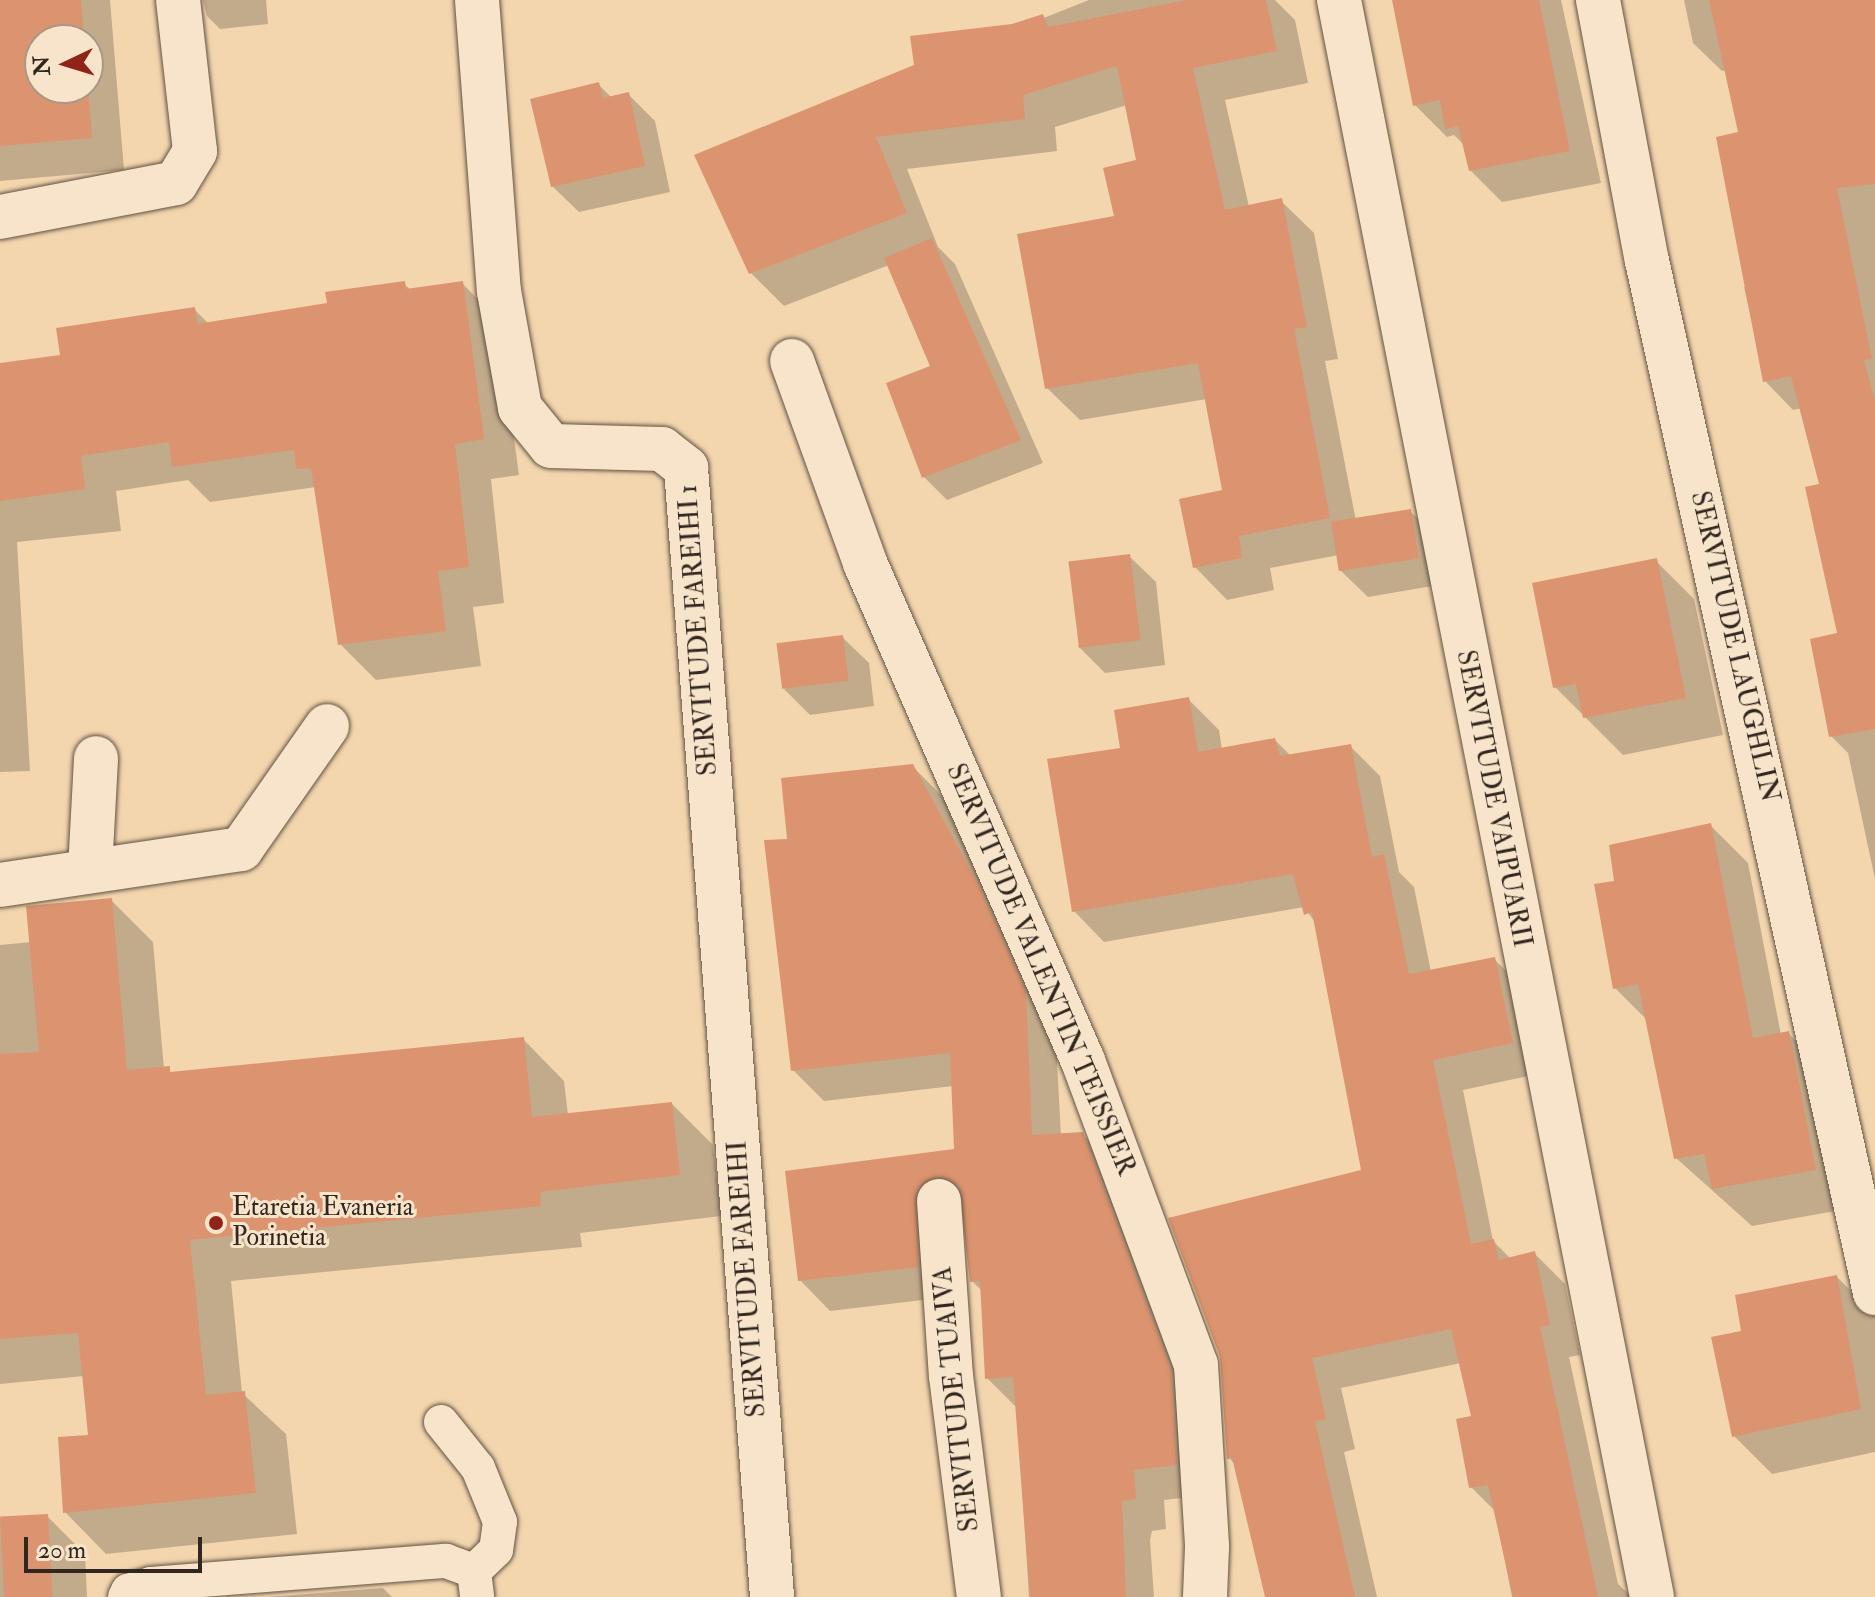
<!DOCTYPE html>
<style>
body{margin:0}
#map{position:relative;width:1875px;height:1597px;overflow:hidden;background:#f3d6ae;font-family:"IM FELL Double Pica",serif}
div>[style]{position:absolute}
.shadow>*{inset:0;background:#0003}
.building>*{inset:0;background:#dc936f;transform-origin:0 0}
.roads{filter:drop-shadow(0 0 2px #625344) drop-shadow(0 0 2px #625344)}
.service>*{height:34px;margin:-17px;padding:0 17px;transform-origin:17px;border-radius:17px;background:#f7e4ca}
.minor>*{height:44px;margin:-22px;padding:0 22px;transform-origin:22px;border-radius:22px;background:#f7e4ca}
.dots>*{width:22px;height:22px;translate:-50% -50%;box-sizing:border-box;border:4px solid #f7e4ca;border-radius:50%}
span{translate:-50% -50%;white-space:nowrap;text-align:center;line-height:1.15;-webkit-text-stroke:6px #f7e4ca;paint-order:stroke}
.street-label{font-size:26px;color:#322720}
.poi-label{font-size:26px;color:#322720}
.left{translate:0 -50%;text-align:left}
.north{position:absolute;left:24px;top:24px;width:80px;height:80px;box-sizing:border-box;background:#f7e4ca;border:2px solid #a89886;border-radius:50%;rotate:266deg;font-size:22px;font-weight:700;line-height:32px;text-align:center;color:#322720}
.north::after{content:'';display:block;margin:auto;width:28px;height:36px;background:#8f2418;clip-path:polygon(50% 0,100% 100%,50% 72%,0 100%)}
.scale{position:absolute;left:24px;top:1537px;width:178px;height:36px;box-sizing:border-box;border:4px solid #322720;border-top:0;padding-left:10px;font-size:24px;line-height:28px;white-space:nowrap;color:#322720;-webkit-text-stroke:6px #f7e4ca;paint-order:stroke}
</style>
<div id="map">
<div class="shadow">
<div style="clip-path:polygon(evenodd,0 0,110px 0,124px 170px,0 181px,0 0,40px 40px,88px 40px,88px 88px,40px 88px,40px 40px)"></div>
<div style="clip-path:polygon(203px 0,266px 0,268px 24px,220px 29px,207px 16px)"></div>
<div style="clip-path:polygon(1089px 0,1275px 0,1295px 20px,1308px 83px,1225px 100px,1249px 207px,1281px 201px,1314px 233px,1338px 359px,1325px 361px,1356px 521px,1410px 511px,1436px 537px,1444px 584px,1368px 597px,1341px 571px,1339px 555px,1270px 568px,1274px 590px,1227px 600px,1195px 567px,1224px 492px,1207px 399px,1080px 420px,1047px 388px,1138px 162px,1127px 105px,1055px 127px,1057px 151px,907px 169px,938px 247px,955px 264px,1043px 463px,947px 500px,924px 477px,933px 368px,889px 265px,784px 306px,751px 273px,696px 156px)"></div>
<div style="clip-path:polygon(1394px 0,1561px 0,1601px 183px,1502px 202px,1470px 170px,1465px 146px,1454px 135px,1447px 137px,1415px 105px)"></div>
<div style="clip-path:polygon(1684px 0,1875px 0,1875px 879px,1848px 753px,1831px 736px,1840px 635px,1822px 485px,1802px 408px,1793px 410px,1765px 381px,1744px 287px,1751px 286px,1741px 133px,1727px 70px,1722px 71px,1693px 43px)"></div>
<div style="clip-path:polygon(599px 85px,612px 98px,629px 95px,655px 121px,670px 192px,579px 212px,552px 186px)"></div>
<div style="clip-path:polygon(462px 283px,498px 320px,519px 475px,491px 479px,504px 603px,473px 607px,481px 666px,376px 680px,340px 644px,316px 487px,210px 502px,188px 480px,116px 491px,121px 531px,17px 542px,30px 771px,0 772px,0 365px,62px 357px,194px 309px,209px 324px,329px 305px,404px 284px,411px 290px)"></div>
<div style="clip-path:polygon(1129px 556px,1156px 582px,1165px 665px,1105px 673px,1078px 646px)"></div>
<div style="clip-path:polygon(1656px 561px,1694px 599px,1723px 735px,1623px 755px,1555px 687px)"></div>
<div style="clip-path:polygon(842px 637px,869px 663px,874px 706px,810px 715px,784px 689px)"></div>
<div style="clip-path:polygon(1189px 700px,1219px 730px,1222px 750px,1275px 740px,1291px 756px,1350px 746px,1380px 776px,1399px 872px,1414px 887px,1431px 972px,1494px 959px,1525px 989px,1542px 1073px,1463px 1090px,1493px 1241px,1511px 1259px,1535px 1254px,1565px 1284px,1580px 1355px,1569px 1357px,1618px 1584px,1632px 1597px,1512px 1597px,1495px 1511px,1471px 1487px,1473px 1418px,1461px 1363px,1341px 1388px,1355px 1449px,1344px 1452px,1377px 1597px,1267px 1597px,1236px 1465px,1229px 1458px,1364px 1172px,1317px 925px,1304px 907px,1104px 942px,1074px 911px,1122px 749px)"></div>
<div style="clip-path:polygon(912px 766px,943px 797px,1008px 917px,1055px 1025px,1061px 1136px,1082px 1134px,1113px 1165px,1201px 1402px,1207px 1495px,1164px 1500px,1166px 1529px,1152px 1531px,1150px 1540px,1154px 1597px,1029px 1597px,1017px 1408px,987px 1378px,983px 1292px,972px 1281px,964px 1209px,946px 1221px,948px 1297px,830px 1311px,800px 1280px,956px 1151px,953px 1086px,824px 1101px,793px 1070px,789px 840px)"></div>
<div style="clip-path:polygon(1710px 825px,1748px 863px,1781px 1035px,1788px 1033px,1826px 1071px,1852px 1208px,1752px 1226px,1676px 1158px,1648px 1021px,1615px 988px,1617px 882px)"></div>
<div style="clip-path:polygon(111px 900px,153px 942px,164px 1069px,175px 1074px,523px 1039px,564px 1081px,568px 1115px,672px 1104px,713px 1145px,721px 1216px,580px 1233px,582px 1247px,231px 1281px,242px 1393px,286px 1434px,297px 1534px,106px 1554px,65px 1512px,90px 1436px,84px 1376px,0 1384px,0 945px,32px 942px)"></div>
<div style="clip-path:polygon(1837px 1277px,1875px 1315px,1875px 1452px,1772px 1474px,1734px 1436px,1744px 1333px)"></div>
<div style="clip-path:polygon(47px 1516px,85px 1554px,87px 1597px,0 1597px,0 1519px)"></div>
<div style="clip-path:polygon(383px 1588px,392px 1597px,267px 1597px)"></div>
</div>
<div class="building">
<div style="clip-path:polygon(0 0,81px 0,84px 40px,40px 40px,40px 88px,88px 85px,92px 138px,0 146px)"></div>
<div style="clip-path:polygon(1187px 0,1266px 0,1277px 51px,1193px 68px,1225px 210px,1282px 198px,1307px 327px,1294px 329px,1330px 518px,1239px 536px,1242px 558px,1193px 568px,1179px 499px,1222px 490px,1198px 363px,1045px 389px,1017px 234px,1114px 216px,1103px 168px,1136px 160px,1117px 66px,1023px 95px,1025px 119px,876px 137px,907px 213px,749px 274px,694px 155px,914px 65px,910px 36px,1012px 24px,1043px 14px,1048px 27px)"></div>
<div style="clip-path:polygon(1392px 0,1539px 0,1570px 151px,1469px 171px,1458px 126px,1445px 129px,1440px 100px,1413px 106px)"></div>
<div style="clip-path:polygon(1709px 0,1875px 0,1875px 184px,1837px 188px,1872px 359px,1864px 360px,1875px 401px,1875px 729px,1829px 737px,1810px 639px,1837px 633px,1805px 487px,1819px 484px,1791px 376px,1763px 382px,1716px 137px,1738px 132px)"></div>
<div style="clip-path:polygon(599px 82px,603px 98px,629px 92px,645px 166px,551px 187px,530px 99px)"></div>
<div style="clip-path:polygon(932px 238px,1021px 440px,922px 478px,886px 383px,930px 366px,884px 258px)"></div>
<div style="clip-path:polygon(405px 281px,406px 289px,463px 281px,484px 439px,455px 444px,469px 567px,438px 571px,446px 631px,338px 645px,311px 468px,296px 469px,294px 450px,172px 467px,169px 442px,81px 456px,85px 489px,0 501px,0 363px,60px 355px,56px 328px,195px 307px,197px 324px,327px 303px,325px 292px)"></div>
<div style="left:1411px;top:509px;width:50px;height:81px;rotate:81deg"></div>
<div style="left:1130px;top:554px;width:87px;height:62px;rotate:83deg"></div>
<div style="clip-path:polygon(1657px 558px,1686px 698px,1583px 718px,1576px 684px,1553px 688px,1532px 583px)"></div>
<div style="left:843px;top:635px;width:46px;height:67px;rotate:83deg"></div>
<div style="clip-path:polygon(1189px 697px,1198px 752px,1275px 738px,1280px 756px,1351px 744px,1372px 857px,1384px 854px,1409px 974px,1495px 957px,1513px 1043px,1433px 1060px,1471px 1244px,1494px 1239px,1499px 1260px,1535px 1251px,1550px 1325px,1540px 1327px,1598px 1597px,1513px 1597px,1488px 1485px,1469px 1488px,1456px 1419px,1471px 1416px,1451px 1329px,1312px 1358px,1326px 1419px,1315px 1421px,1355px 1597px,1265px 1597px,1232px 1458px,1227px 1459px,1220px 1357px,1168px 1218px,1361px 1170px,1312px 912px,1304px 915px,1293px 874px,1072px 912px,1047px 759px,1120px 748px,1114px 710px)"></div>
<div style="clip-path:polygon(913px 764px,978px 884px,1026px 992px,1032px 1135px,1083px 1132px,1171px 1370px,1177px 1465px,1134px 1470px,1136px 1499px,1122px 1501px,1126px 1597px,1030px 1597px,1013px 1377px,985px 1379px,980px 1281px,970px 1282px,959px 1186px,938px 1176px,917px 1189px,918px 1267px,798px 1281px,785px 1171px,954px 1149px,950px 1053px,791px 1071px,764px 840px,787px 839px,781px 778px)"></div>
<div style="clip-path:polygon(1711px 823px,1753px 1038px,1789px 1031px,1816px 1170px,1712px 1189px,1704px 1154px,1674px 1159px,1638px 984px,1613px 989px,1594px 884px,1614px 881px,1609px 845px)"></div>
<div style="clip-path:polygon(112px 898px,127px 1070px,170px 1066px,170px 1072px,524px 1037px,532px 1117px,672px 1102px,680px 1175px,540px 1192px,541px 1206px,190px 1240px,206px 1395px,245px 1391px,256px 1493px,63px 1513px,58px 1437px,88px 1435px,78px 1333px,0 1339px,0 1054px,39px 1052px,26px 906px)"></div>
<div style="clip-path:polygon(1837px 1275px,1861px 1409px,1732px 1437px,1711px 1337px,1741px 1331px,1735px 1295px)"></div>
<div style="left:48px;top:1514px;width:83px;height:48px;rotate:87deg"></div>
</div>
<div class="roads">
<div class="service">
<div style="left:441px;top:1422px;width:59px;rotate:51.2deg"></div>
<div style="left:478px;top:1468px;width:58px;rotate:67.8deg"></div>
<div style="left:500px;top:1522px;width:28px;rotate:98deg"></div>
<div style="left:496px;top:1550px;width:30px;rotate:136deg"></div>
<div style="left:125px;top:1597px;width:7px;rotate:-63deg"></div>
<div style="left:128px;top:1591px;width:24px;rotate:-17deg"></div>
<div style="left:151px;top:1584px;width:296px;rotate:-4.5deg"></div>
<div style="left:446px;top:1561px;width:30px;rotate:20deg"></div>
<div style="left:474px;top:1571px;width:26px;rotate:83deg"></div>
</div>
<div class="minor">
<div style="left:477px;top:0;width:292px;rotate:85.7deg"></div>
<div style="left:499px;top:291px;width:119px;rotate:79.8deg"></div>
<div style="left:520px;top:408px;width:49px;rotate:50.8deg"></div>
<div style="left:551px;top:446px;width:111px;rotate:1.5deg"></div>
<div style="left:662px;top:449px;width:31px;rotate:38deg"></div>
<div style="left:686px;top:468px;width:1132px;rotate:85.64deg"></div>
<div style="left:1339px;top:0;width:1627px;rotate:78.91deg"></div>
<div style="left:1598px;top:0;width:266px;rotate:79.4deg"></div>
<div style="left:1647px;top:261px;width:1057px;rotate:77.54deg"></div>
<div style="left:0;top:217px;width:179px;rotate:-10.9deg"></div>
<div style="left:176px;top:183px;width:37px;rotate:-59deg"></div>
<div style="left:195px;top:151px;width:152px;rotate:-96.4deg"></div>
<div style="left:792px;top:361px;width:215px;rotate:70.1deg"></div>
<div style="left:865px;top:563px;width:544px;rotate:66.36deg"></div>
<div style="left:1083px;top:1061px;width:324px;rotate:69.6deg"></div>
<div style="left:1196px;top:1365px;width:182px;rotate:86.5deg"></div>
<div style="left:1207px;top:1547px;width:50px;rotate:92.3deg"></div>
<div style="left:90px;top:870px;width:112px;rotate:-86.9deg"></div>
<div style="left:0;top:885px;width:244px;rotate:-8.5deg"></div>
<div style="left:241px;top:849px;width:150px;rotate:-55deg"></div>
<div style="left:939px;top:1201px;width:175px;rotate:86.1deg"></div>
<div style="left:951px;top:1376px;width:223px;rotate:82.8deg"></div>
</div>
</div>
<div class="dots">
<div style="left:216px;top:1223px;background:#8f2418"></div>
</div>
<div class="street-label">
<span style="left:699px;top:630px;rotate:-94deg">SERVITUDE FAREIHI 1</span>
<span style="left:1734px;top:647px;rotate:77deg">SERVITUDE LAUGHLIN</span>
<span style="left:1493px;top:799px;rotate:79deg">SERVITUDE VAIPUARII</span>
<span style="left:1040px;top:970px;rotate:67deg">SERVITUDE VALENTIN TEISSIER</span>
<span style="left:748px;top:1279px;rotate:-94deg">SERVITUDE FAREIHI</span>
<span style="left:957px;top:1399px;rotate:-96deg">SERVITUDE TUAIVA</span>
</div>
<div class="poi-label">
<span class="left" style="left:232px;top:1223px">Etaretia Evaneria<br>Porinetia</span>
</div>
<div class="north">N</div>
<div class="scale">20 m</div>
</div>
